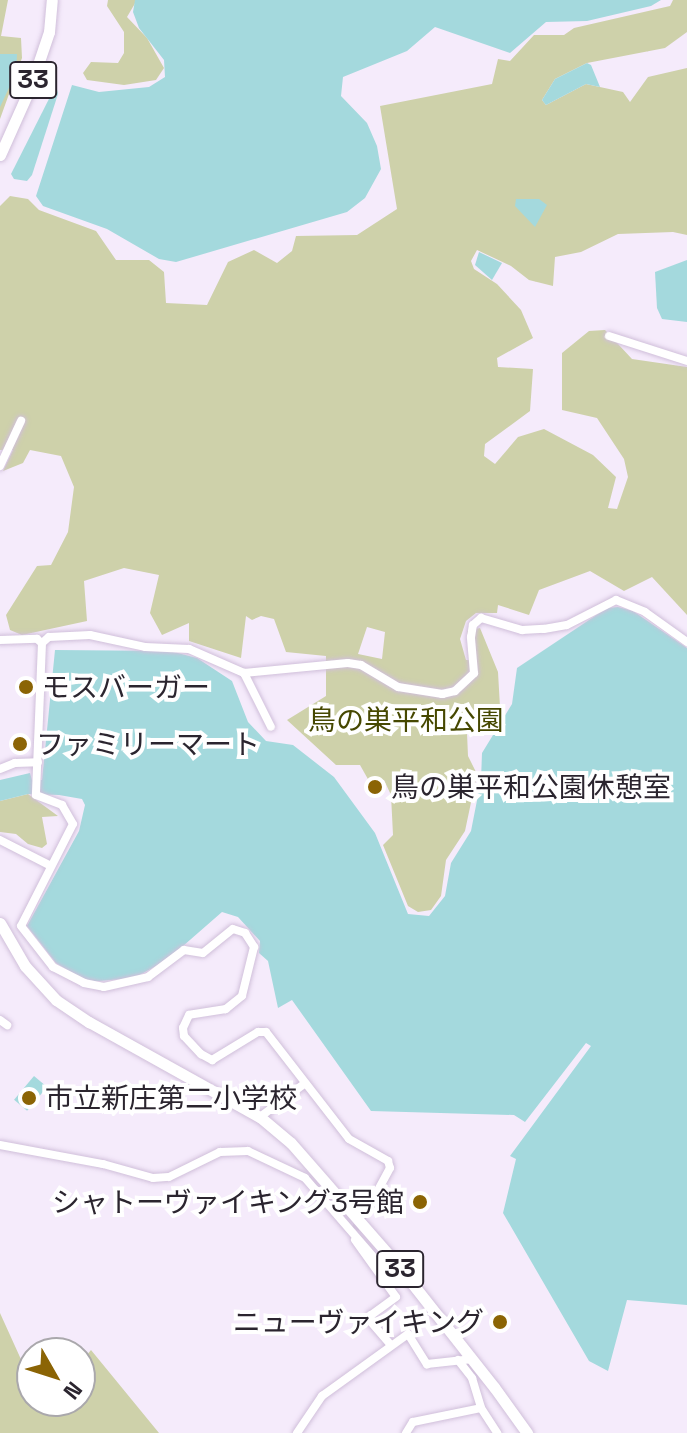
<!DOCTYPE html>
<meta charset="utf-8">
<style>
body{margin:0}
#map{position:relative;width:687px;height:1433px;overflow:hidden;background:#f5ebfb;font-family:"Space Grotesk","Noto Sans JP",sans-serif}
div>[style]{position:absolute}
.green>*{inset:0;background:#ced1aa}
.water>*{inset:0;background:#a4d9dd;transform-origin:0 0}
.minor-tunnel>*{height:8px;margin-top:-4px;transform-origin:0;background:repeating-linear-gradient(90deg,#cdc3d2 0 8px,transparent 0 12px)}
.roads{filter:drop-shadow(0 0 2px #d0bfda) drop-shadow(0 0 2px #d0bfda)}
.minor>*{height:8px;margin:-4px;padding:0 4px;transform-origin:4px;border-radius:4px;background:#fff}
.major>*{height:11px;margin:-5.5px;padding:0 5.5px;transform-origin:5.5px;border-radius:5.5px;background:#fff}
.dots>*{width:22px;height:22px;translate:-50% -50%;box-sizing:border-box;border:4px solid #fff;border-radius:50%}
span{translate:-50% -50%;white-space:nowrap;text-align:center;line-height:1.15;-webkit-text-stroke:8px #fff;paint-order:stroke}
.shield-label span{padding:2px 6px;background:#fff;border:2px solid;border-radius:6px;-webkit-text-stroke-width:0}
.shield-label{font-size:26px;color:#2b252f;font-weight:700}
.poi-label{font-size:28px;color:#2b252f}
.left{translate:0 -50%;text-align:left}
.right{translate:-100% -50%;text-align:right}
.park-label{font-size:28px;color:#464801}
.north{position:absolute;left:16px;top:1337px;width:80px;height:80px;box-sizing:border-box;background:#fff;border:2px solid #aaa8ac;border-radius:50%;rotate:129deg;font-size:22px;font-weight:700;line-height:32px;text-align:center;color:#2b252f}
.north::after{content:'';display:block;margin:auto;width:28px;height:36px;background:#8b6405;clip-path:polygon(50% 0,100% 100%,50% 72%,0 100%)}
</style>
<div id="map">
<div class="green">
<div style="clip-path:polygon(0 0,8px 0,1px 36px,21px 38px,22px 58px,0 119px)"></div>
<div style="clip-path:polygon(108px 0,137px 0,127px 17px,147px 38px,164px 68px,156px 80px,124px 85px,87px 80px,83px 73px,91px 62px,118px 63px,124px 53px,124px 32px,107px 6px)"></div>
<div style="clip-path:polygon(evenodd,673px 0,687px 0,687px 32px,665px 48px,587px 63px,555px 79px,542px 100px,546px 105px,586px 84px,623px 92px,630px 102px,648px 77px,687px 68px,687px 235px,673px 232px,618px 234px,581px 252px,555px 257px,553px 286px,529px 280px,511px 266px,477px 250px,471px 261px,474px 269px,497px 284px,521px 310px,533px 338px,497px 358px,498px 367px,533px 369px,530px 411px,485px 444px,484px 456px,495px 464px,518px 437px,544px 429px,593px 455px,616px 477px,608px 508px,617px 509px,628px 477px,624px 459px,597px 418px,562px 410px,562px 353px,589px 331px,605px 330px,632px 359px,687px 367px,687px 615px,652px 577px,624px 591px,590px 571px,539px 590px,529px 615px,498px 605px,497px 613px,476px 613px,466px 621px,460px 639px,466px 660px,469px 660px,467px 631px,480px 628px,498px 672px,500px 707px,467px 733px,468px 756px,477px 774px,465px 831px,446px 860px,441px 896px,431px 910px,418px 912px,408px 906px,383px 845px,393px 835px,391px 795px,384px 780px,369px 781px,360px 765px,336px 765px,287px 720px,326px 696px,326px 656px,286px 652px,274px 619px,261px 616px,252px 620px,246px 616px,241px 658px,189px 641px,189px 623px,162px 635px,150px 613px,159px 575px,124px 568px,84px 581px,87px 621px,22px 635px,10px 630px,6px 615px,37px 566px,51px 565px,68px 532px,74px 487px,61px 456px,30px 450px,23px 463px,3px 471px,13px 450px,0 450px,0 206px,10px 196px,28px 199px,39px 210px,96px 231px,116px 260px,149px 260px,164px 272px,166px 303px,207px 305px,228px 262px,254px 250px,277px 263px,292px 251px,296px 236px,357px 235px,397px 209px,380px 106px,492px 84px,498px 59px,510px 61px,534px 35px,564px 35px,574px 28px,670px 6px,673px 0,367px 627px,385px 632px,382px 659px,358px 654px,367px 627px)"></div>
<div style="clip-path:polygon(28px 794px,58px 816px,42px 817px,47px 844px,42px 848px,28px 844px,16px 834px,0 832px,0 801px)"></div>
<div style="clip-path:polygon(0 1313px,24px 1366px,32px 1372px,32px 1401px,80px 1401px,80px 1363px,91px 1350px,159px 1433px,0 1433px)"></div>
</div>
<div class="water">
<div style="clip-path:polygon(135px 0,661px 0,651px 6px,587px 21px,546px 22px,510px 53px,435px 27px,407px 51px,343px 77px,341px 96px,367px 123px,377px 146px,381px 169px,365px 198px,347px 212px,176px 262px,159px 259px,107px 229px,43px 206px,36px 196px,72px 85px,99px 92px,149px 87px,165px 77px,164px 60px,139px 28px,133px 12px)"></div>
<div style="clip-path:polygon(0 54px,17px 54px,16px 73px,0 107px)"></div>
<div style="clip-path:polygon(587px 63px,591px 65px,600px 87px,586px 84px,546px 105px,542px 100px,555px 79px)"></div>
<div style="clip-path:polygon(56px 85px,58px 94px,32px 175px,27px 181px,14px 179px,11px 174px)"></div>
<div style="clip-path:polygon(516px 199px,539px 199px,547px 205px,535px 227px,515px 206px)"></div>
<div style="clip-path:polygon(479px 252px,502px 263px,492px 280px,475px 265px)"></div>
<div style="clip-path:polygon(687px 260px,687px 322px,662px 319px,657px 308px,655px 272px)"></div>
<div style="clip-path:polygon(618px 607px,633px 611px,687px 648px,687px 1305px,627px 1300px,608px 1371px,589px 1361px,503px 1213px,516px 1159px,510px 1156px,591px 1046px,586px 1043px,525px 1122px,514px 1115px,371px 1111px,292px 1000px,278px 1008px,268px 961px,259px 953px,260px 941px,238px 917px,222px 912px,167px 960px,134px 978px,87px 982px,56px 963px,27px 926px,79px 831px,85px 805px,82px 799px,59px 795px,28px 794px,0 801px,0 780px,30px 773px,32px 780px,42px 780px,55px 650px,170px 651px,197px 658px,232px 681px,248px 722px,266px 741px,293px 745px,334px 777px,375px 833px,408px 914px,429px 916px,445px 896px,451px 863px,471px 831px,481px 780px,482px 753px,512px 704px,517px 668px,607px 608px)"></div>
<div style="left:34px;top:1076px;width:17px;height:31px;rotate:40deg"></div>
</div>
<div class="minor-tunnel">
<div style="left:355px;top:1229px;width:28px;rotate:-58deg"></div>
</div>
<div class="roads">
<div class="minor">
<div style="left:609px;top:336px;width:82px;rotate:17.8deg"></div>
<div style="left:0;top:466px;width:50px;rotate:-65deg"></div>
<div style="left:0;top:640px;width:37px;rotate:-2deg"></div>
<div style="left:37px;top:639px;width:6px;rotate:39deg"></div>
<div style="left:42px;top:643px;width:152px;rotate:92.3deg"></div>
<div style="left:36px;top:795px;width:28px;rotate:21deg"></div>
<div style="left:62px;top:805px;width:22px;rotate:60deg"></div>
<div style="left:73px;top:824px;width:114px;rotate:117deg"></div>
<div style="left:21px;top:926px;width:52px;rotate:52deg"></div>
<div style="left:53px;top:967px;width:35px;rotate:27deg"></div>
<div style="left:84px;top:983px;width:20px;rotate:11deg"></div>
<div style="left:104px;top:987px;width:45px;rotate:-12.8deg"></div>
<div style="left:148px;top:977px;width:45px;rotate:-36.9deg"></div>
<div style="left:184px;top:950px;width:19px;rotate:9deg"></div>
<div style="left:203px;top:953px;width:38px;rotate:-39deg"></div>
<div style="left:233px;top:929px;width:13px;rotate:18deg"></div>
<div style="left:245px;top:933px;width:17px;rotate:57deg"></div>
<div style="left:254px;top:947px;width:50px;rotate:103.8deg"></div>
<div style="left:242px;top:996px;width:21px;rotate:141deg"></div>
<div style="left:226px;top:1009px;width:37px;rotate:171deg"></div>
<div style="left:189px;top:1015px;width:14px;rotate:115deg"></div>
<div style="left:183px;top:1028px;width:8px;rotate:83deg"></div>
<div style="left:184px;top:1036px;width:25px;rotate:47deg"></div>
<div style="left:201px;top:1054px;width:13px;rotate:29deg"></div>
<div style="left:212px;top:1060px;width:54px;rotate:-31.3deg"></div>
<div style="left:258px;top:1032px;width:8px"></div>
<div style="left:266px;top:1032px;width:135px;rotate:52.2deg"></div>
<div style="left:349px;top:1139px;width:45px;rotate:29.4deg"></div>
<div style="left:388px;top:1161px;width:7px;rotate:74deg"></div>
<div style="left:390px;top:1168px;width:42px;rotate:118.4deg"></div>
<div style="left:42px;top:643px;width:9px;rotate:-41deg"></div>
<div style="left:49px;top:637px;width:41px;rotate:-2.8deg"></div>
<div style="left:90px;top:635px;width:56px;rotate:12.3deg"></div>
<div style="left:145px;top:647px;width:44px;rotate:2.6deg"></div>
<div style="left:189px;top:649px;width:60px;rotate:23.6deg"></div>
<div style="left:244px;top:673px;width:104px;rotate:-5.5deg"></div>
<div style="left:348px;top:663px;width:13px;rotate:9deg"></div>
<div style="left:361px;top:665px;width:43px;rotate:30.7deg"></div>
<div style="left:398px;top:687px;width:45px;rotate:9deg"></div>
<div style="left:442px;top:694px;width:13px;rotate:-13deg"></div>
<div style="left:455px;top:691px;width:26px;rotate:-43deg"></div>
<div style="left:474px;top:673px;width:36px;rotate:-95deg"></div>
<div style="left:471px;top:637px;width:12px;rotate:-81deg"></div>
<div style="left:473px;top:625px;width:11px;rotate:-41deg"></div>
<div style="left:481px;top:618px;width:43px;rotate:16.3deg"></div>
<div style="left:522px;top:630px;width:22px;rotate:-3deg"></div>
<div style="left:544px;top:629px;width:23px;rotate:-10deg"></div>
<div style="left:567px;top:625px;width:55px;rotate:-27deg"></div>
<div style="left:616px;top:600px;width:31px;rotate:22deg"></div>
<div style="left:645px;top:612px;width:52px;rotate:35.5deg"></div>
<div style="left:244px;top:673px;width:60px;rotate:63.4deg"></div>
<div style="left:0;top:769px;width:16px;rotate:-22deg"></div>
<div style="left:15px;top:763px;width:23px;rotate:-2deg"></div>
<div style="left:0;top:840px;width:57px;rotate:27deg"></div>
<div style="left:0;top:1020px;width:9px;rotate:36deg"></div>
<div style="left:260px;top:1117px;width:55px;rotate:-36.9deg"></div>
<div style="left:0;top:1145px;width:105px;rotate:10.5deg"></div>
<div style="left:103px;top:1164px;width:52px;rotate:15.6deg"></div>
<div style="left:153px;top:1178px;width:16px;rotate:-4deg"></div>
<div style="left:169px;top:1177px;width:57px;rotate:-26.1deg"></div>
<div style="left:220px;top:1152px;width:28px;rotate:-2deg"></div>
<div style="left:248px;top:1151px;width:63px;rotate:25.3deg"></div>
<div style="left:305px;top:1178px;width:118px;rotate:49.1deg"></div>
<div style="left:382px;top:1267px;width:7px;rotate:8deg"></div>
<div style="left:389px;top:1268px;width:9px;rotate:-36deg"></div>
<div style="left:355px;top:1240px;width:70px;rotate:54.3deg"></div>
<div style="left:396px;top:1297px;width:31px;rotate:144deg"></div>
<div style="left:371px;top:1315px;width:6px;rotate:99deg"></div>
<div style="left:370px;top:1321px;width:32px;rotate:49deg"></div>
<div style="left:458px;top:1360px;width:23px;rotate:52deg"></div>
<div style="left:472px;top:1378px;width:31px;rotate:73deg"></div>
<div style="left:481px;top:1408px;width:30px;rotate:57deg"></div>
<div style="left:297px;top:1433px;width:45px;rotate:-56deg"></div>
<div style="left:322px;top:1396px;width:106px;rotate:-35.8deg"></div>
<div style="left:408px;top:1334px;width:36px;rotate:58deg"></div>
<div style="left:427px;top:1364px;width:46px;rotate:-6.2deg"></div>
<div style="left:406px;top:1433px;width:13px;rotate:-58deg"></div>
<div style="left:413px;top:1422px;width:69px;rotate:-11.6deg"></div>
</div>
<div class="major">
<div style="left:0;top:155px;width:73px;rotate:-65.9deg"></div>
<div style="left:30px;top:88px;width:59px;rotate:-71.3deg"></div>
<div style="left:49px;top:32px;width:32px;rotate:-85deg"></div>
<div style="left:0;top:923px;width:50px;rotate:59.8deg"></div>
<div style="left:25px;top:966px;width:46px;rotate:47.6deg"></div>
<div style="left:56px;top:1000px;width:40px;rotate:34deg"></div>
<div style="left:89px;top:1022px;width:196px;rotate:29.1deg"></div>
<div style="left:260px;top:1117px;width:40px;rotate:40deg"></div>
<div style="left:291px;top:1143px;width:159px;rotate:48.8deg"></div>
<div style="left:396px;top:1263px;width:158px;rotate:51.7deg"></div>
<div style="left:494px;top:1387px;width:57px;rotate:54.3deg"></div>
</div>
</div>
<div class="dots">
<div style="left:26px;top:687px;background:#8b6405"></div>
<div style="left:20px;top:744px;background:#8b6405"></div>
<div style="left:375px;top:787px;background:#8b6405"></div>
<div style="left:29px;top:1098px;background:#8b6405"></div>
<div style="left:420px;top:1202px;background:#8b6405"></div>
<div style="left:500px;top:1322px;background:#8b6405"></div>
</div>
<div class="shield-label">
<span style="left:33px;top:80px">33</span>
<span style="left:400px;top:1269px">33</span>
</div>
<div class="poi-label">
<span class="left" style="left:42px;top:687px">モスバーガー</span>
<span class="left" style="left:36px;top:744px">ファミリーマート</span>
<span class="left" style="left:391px;top:787px">鳥の巣平和公園休憩室</span>
<span class="left" style="left:45px;top:1098px">市立新庄第二小学校</span>
<span class="right" style="left:404px;top:1202px">シャトーヴァイキング3号館</span>
<span class="right" style="left:484px;top:1322px">ニューヴァイキング</span>
</div>
<div class="park-label">
<span style="left:406px;top:720px">鳥の巣平和公園</span>
</div>
<div class="north">N</div>
</div>
